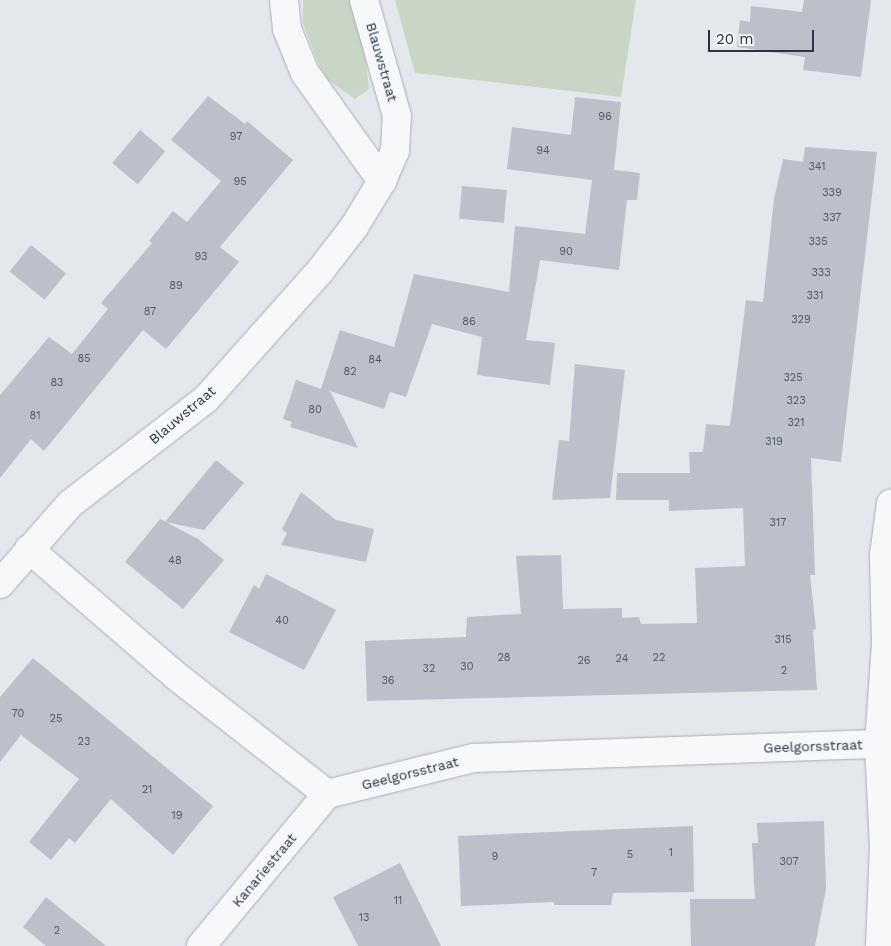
<!DOCTYPE html>
<style>
body{margin:0}
#map{position:relative;width:891px;height:946px;overflow:hidden;background:#e4e7ec;font-family:"Work Sans",sans-serif}
div>[style]{position:absolute}
.green>*{inset:0;background:#c9d6c5}
.building>*{inset:0;background:#bbc0ca;transform-origin:0 0}
.roads{filter:drop-shadow(0 0 1px #a9aeb7) drop-shadow(0 0 1px #a9aeb7)}
.minor>*{height:28px;margin:-14px;padding:0 14px;transform-origin:14px;border-radius:14px;background:#f7f8fa}
span{translate:-50% -50%;white-space:nowrap;text-align:center;line-height:1.15;-webkit-text-stroke:5px #f4f6f9;paint-order:stroke}
.number-label{font-size:11px;color:#4f5766}
.number-label span{-webkit-text-stroke-width:0}
.street-label{font-size:14px;color:#2b3445}
.scale{position:absolute;left:708px;top:30px;width:106px;height:22px;box-sizing:border-box;border:2px solid #2b3445;border-top:0;padding-left:6px;font-size:15px;line-height:18px;white-space:nowrap;color:#2b3445;-webkit-text-stroke:4px #f4f6f9;paint-order:stroke}
</style>
<div id="map">
<div class="green">
<div style="clip-path:polygon(303px 0,352px 0,365px 52px,369px 89px,355px 99px,328px 80px,319px 65px,303px 23px)"></div>
<div style="clip-path:polygon(395px 0,636px 0,621px 97px,415px 73px)"></div>
</div>
<div class="building">
<div style="clip-path:polygon(804px 0,871px 0,861px 77px,803px 70px,805px 57px,737px 47px,740px 20px,750px 22px,751px 6px,802px 12px)"></div>
<div style="clip-path:polygon(208px 96px,245px 124px,247px 121px,293px 160px,220px 247px,239px 262px,166px 349px,143px 330px,44px 451px,31px 439px,0 478px,0 395px,49px 337px,72px 354px,108px 309px,101px 303px,152px 243px,149px 241px,173px 211px,187px 222px,221px 181px,171px 140px)"></div>
<div style="clip-path:polygon(575px 97px,621px 102px,614px 170px,640px 173px,637px 200px,627px 200px,619px 270px,540px 260px,526px 340px,555px 343px,550px 385px,477px 375px,482px 337px,432px 324px,406px 397px,390px 392px,384px 409px,330px 391px,358px 448px,290px 427px,292px 422px,283px 419px,296px 380px,321px 389px,340px 330px,394px 347px,414px 274px,509px 292px,515px 226px,585px 234px,592px 180px,507px 169px,512px 127px,571px 135px)"></div>
<div style="left:140px;top:130px;width:33px;height:43px;rotate:40deg"></div>
<div style="clip-path:polygon(805px 147px,877px 152px,841px 462px,811px 458px,815px 575px,810px 575px,816px 629px,813px 630px,817px 690px,367px 701px,365px 641px,466px 637px,467px 617px,521px 614px,516px 556px,561px 555px,563px 609px,622px 608px,622px 618px,639px 617px,641px 624px,697px 623px,695px 568px,745px 566px,743px 508px,669px 511px,669px 500px,616px 500px,617px 473px,690px 473px,689px 452px,703px 452px,706px 424px,730px 426px,746px 300px,763px 302px,774px 199px,783px 159px,803px 162px)"></div>
<div style="left:462px;top:186px;width:45px;height:33px;rotate:5deg"></div>
<div style="left:31px;top:245px;width:45px;height:34px;rotate:39deg"></div>
<div style="clip-path:polygon(575px 364px,625px 370px,610px 498px,552px 500px,559px 440px,569px 441px)"></div>
<div style="clip-path:polygon(216px 460px,244px 483px,204px 530px,165px 522px)"></div>
<div style="clip-path:polygon(301px 492px,336px 520px,374px 529px,366px 562px,281px 545px,287px 533px,282px 529px)"></div>
<div style="clip-path:polygon(160px 519px,198px 539px,224px 560px,183px 609px,125px 562px)"></div>
<div style="clip-path:polygon(266px 574px,336px 610px,304px 670px,229px 632px,254px 585px,259px 589px)"></div>
<div style="clip-path:polygon(33px 658px,213px 806px,173px 855px,111px 799px,75px 843px,69px 838px,51px 860px,29px 842px,79px 779px,21px 735px,0 762px,0 697px)"></div>
<div style="clip-path:polygon(824px 821px,826px 889px,815px 946px,691px 946px,690px 899px,755px 899px,752px 843px,758px 843px,757px 823px)"></div>
<div style="clip-path:polygon(693px 826px,694px 892px,613px 893px,611px 905px,554px 905px,554px 902px,461px 906px,458px 836px)"></div>
<div style="clip-path:polygon(400px 863px,441px 946px,358px 946px,333px 897px)"></div>
<div style="clip-path:polygon(46px 897px,106px 946px,46px 946px,23px 927px)"></div>
</div>
<div class="roads">
<div class="minor">
<div style="left:284px;top:0;width:29px;rotate:84deg"></div>
<div style="left:287px;top:29px;width:48px;rotate:67.8deg"></div>
<div style="left:305px;top:73px;width:133px;rotate:54.5deg"></div>
<div style="left:29px;top:549px;width:194px;rotate:40.8deg"></div>
<div style="left:176px;top:676px;width:192px;rotate:38deg"></div>
<div style="left:0;top:584px;width:106px;rotate:-48.8deg"></div>
<div style="left:70px;top:504px;width:172px;rotate:-37.7deg"></div>
<div style="left:206px;top:399px;width:171px;rotate:-48.3deg"></div>
<div style="left:320px;top:271px;width:56px;rotate:-52.3deg"></div>
<div style="left:354px;top:227px;width:54px;rotate:-58.7deg"></div>
<div style="left:382px;top:181px;width:33px;rotate:-67deg"></div>
<div style="left:395px;top:151px;width:35px;rotate:-87deg"></div>
<div style="left:397px;top:116px;width:121px;rotate:-105.9deg"></div>
<div style="left:327px;top:794px;width:151px;rotate:-13.8deg"></div>
<div style="left:474px;top:758px;width:405px;rotate:-2deg"></div>
<div style="left:201px;top:946px;width:197px;rotate:-50.3deg"></div>
<div style="left:880px;top:946px;width:99px;rotate:-87.7deg"></div>
<div style="left:884px;top:847px;width:103px;rotate:-92.8deg"></div>
<div style="left:879px;top:744px;width:99px;rotate:-86deg"></div>
<div style="left:886px;top:645px;width:90px;rotate:-91.3deg"></div>
<div style="left:884px;top:555px;width:52px;rotate:-82.3deg"></div>
</div>
</div>
<div class="number-label">
<span style="left:605px;top:117px">96</span>
<span style="left:236px;top:137px">97</span>
<span style="left:543px;top:151px">94</span>
<span style="left:817px;top:167px">341</span>
<span style="left:240px;top:182px">95</span>
<span style="left:832px;top:193px">339</span>
<span style="left:832px;top:218px">337</span>
<span style="left:818px;top:242px">335</span>
<span style="left:566px;top:252px">90</span>
<span style="left:201px;top:257px">93</span>
<span style="left:821px;top:273px">333</span>
<span style="left:176px;top:286px">89</span>
<span style="left:815px;top:296px">331</span>
<span style="left:150px;top:312px">87</span>
<span style="left:801px;top:320px">329</span>
<span style="left:469px;top:322px">86</span>
<span style="left:84px;top:359px">85</span>
<span style="left:375px;top:360px">84</span>
<span style="left:350px;top:372px">82</span>
<span style="left:793px;top:378px">325</span>
<span style="left:57px;top:383px">83</span>
<span style="left:796px;top:401px">323</span>
<span style="left:315px;top:410px">80</span>
<span style="left:35px;top:416px">81</span>
<span style="left:796px;top:423px">321</span>
<span style="left:774px;top:442px">319</span>
<span style="left:778px;top:523px">317</span>
<span style="left:175px;top:561px">48</span>
<span style="left:282px;top:621px">40</span>
<span style="left:783px;top:640px">315</span>
<span style="left:504px;top:658px">28</span>
<span style="left:659px;top:658px">22</span>
<span style="left:622px;top:659px">24</span>
<span style="left:584px;top:661px">26</span>
<span style="left:467px;top:667px">30</span>
<span style="left:429px;top:669px">32</span>
<span style="left:784px;top:671px">2</span>
<span style="left:388px;top:681px">36</span>
<span style="left:18px;top:714px">70</span>
<span style="left:56px;top:719px">25</span>
<span style="left:84px;top:742px">23</span>
<span style="left:147px;top:790px">21</span>
<span style="left:177px;top:816px">19</span>
<span style="left:671px;top:853px">1</span>
<span style="left:630px;top:855px">5</span>
<span style="left:495px;top:857px">9</span>
<span style="left:789px;top:862px">307</span>
<span style="left:594px;top:873px">7</span>
<span style="left:398px;top:901px">11</span>
<span style="left:364px;top:918px">13</span>
<span style="left:57px;top:931px">2</span>
</div>
<div class="street-label">
<span style="left:382px;top:62px;rotate:74deg">Blauwstraat</span>
<span style="left:182px;top:415px;rotate:-40deg">Blauwstraat</span>
<span style="left:813px;top:746px;rotate:-2deg">Geelgorsstraat</span>
<span style="left:410px;top:773px;rotate:-14deg">Geelgorsstraat</span>
<span style="left:264px;top:870px;rotate:-50deg">Kanariestraat</span>
</div>
<div class="scale">20 m</div>
</div>
